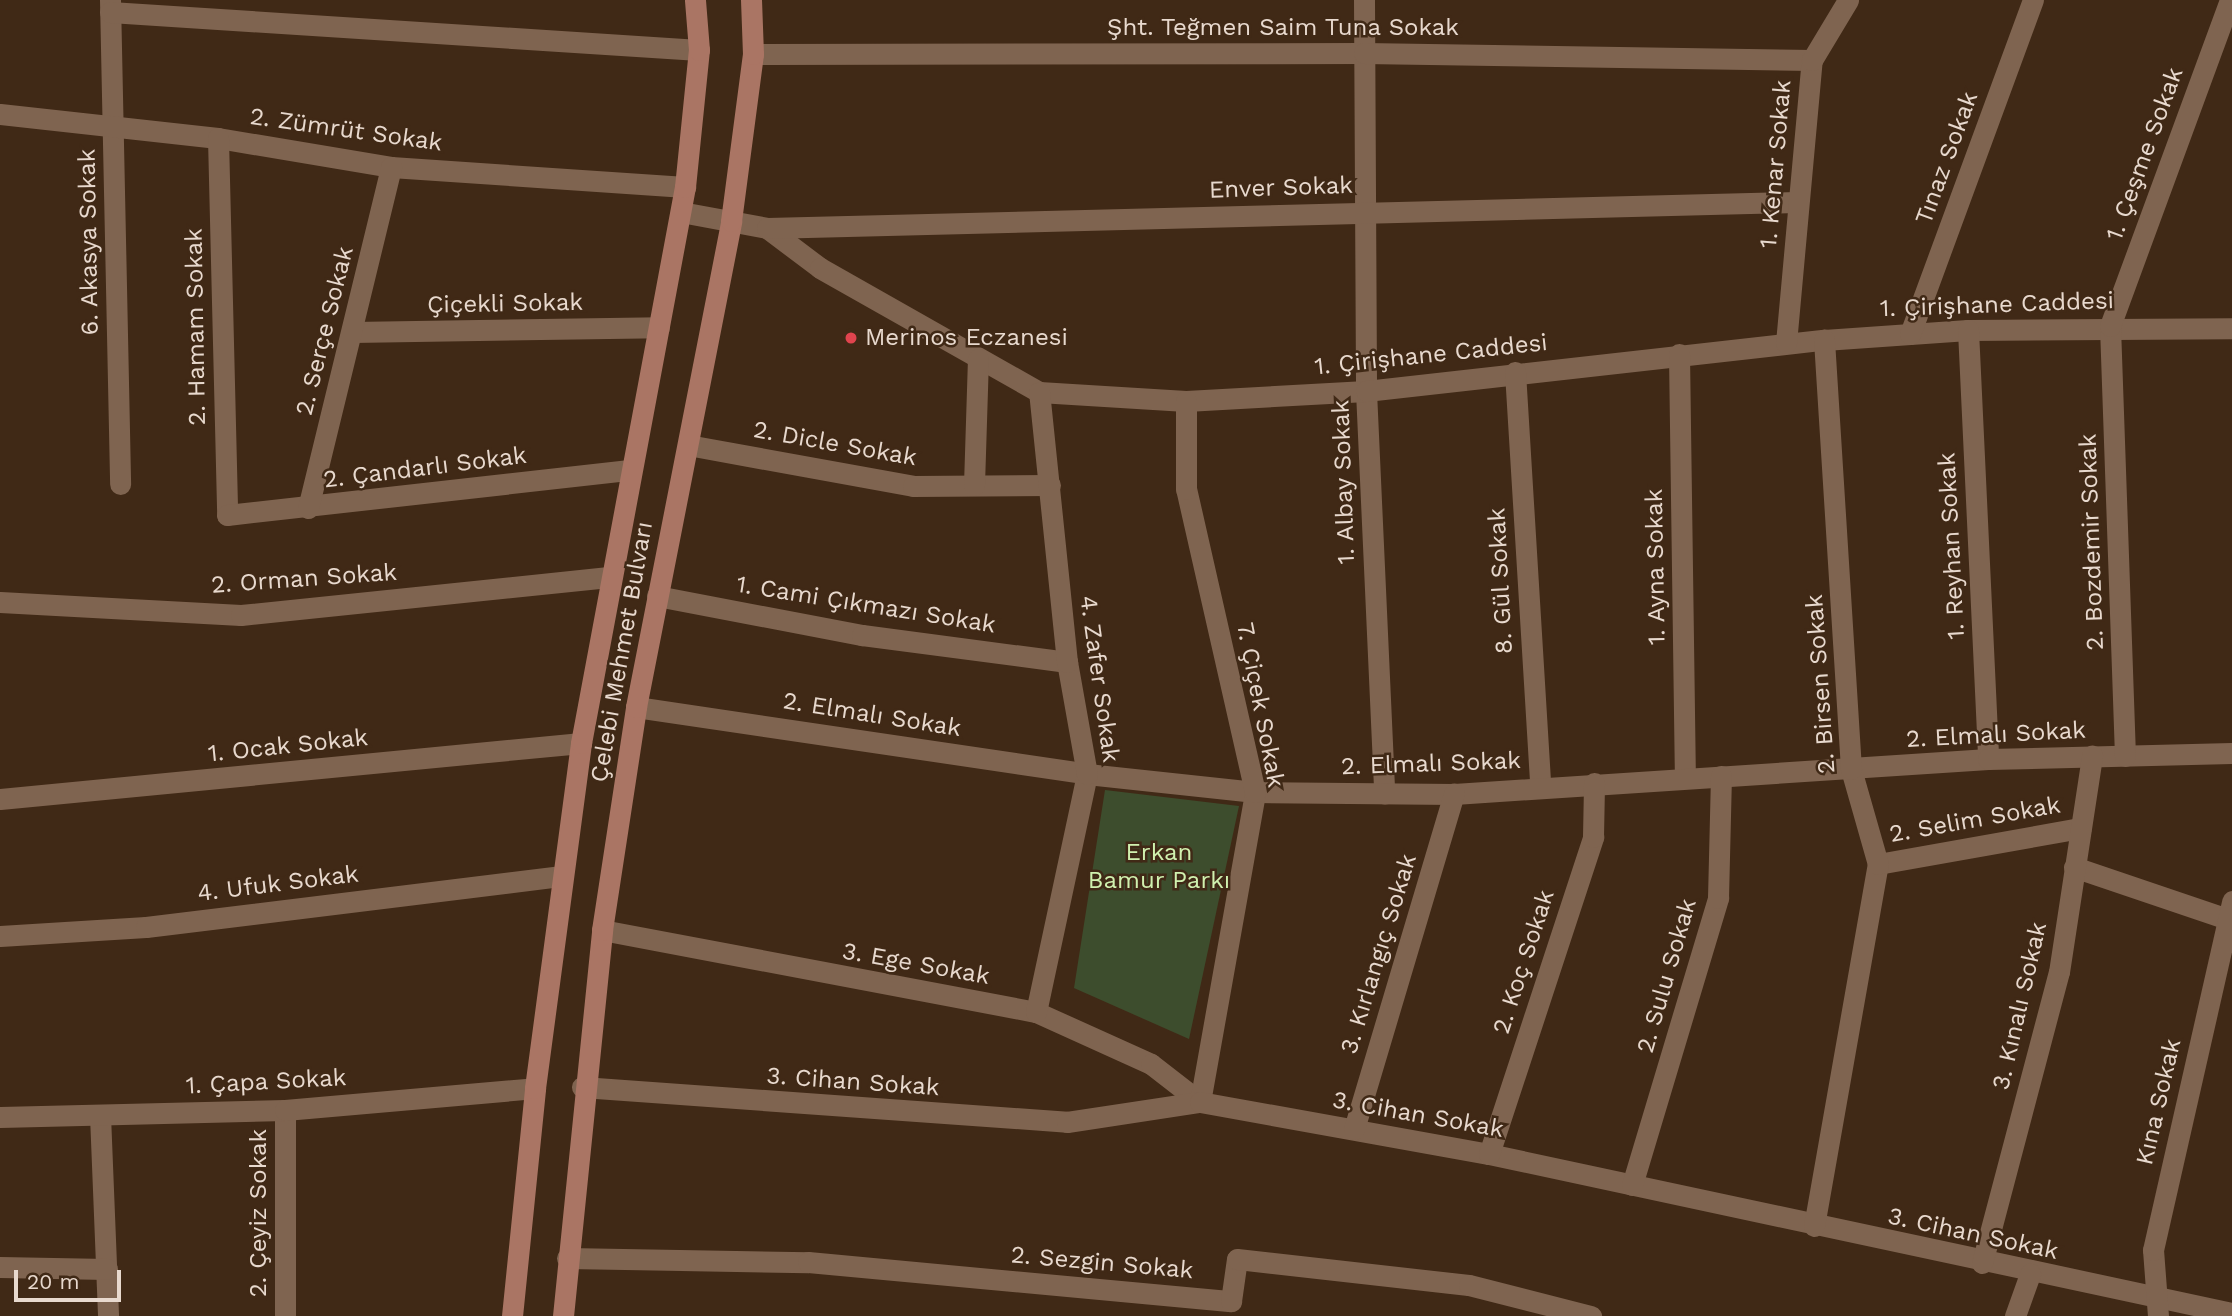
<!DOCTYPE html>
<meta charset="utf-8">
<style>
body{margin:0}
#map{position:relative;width:2232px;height:1316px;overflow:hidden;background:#402916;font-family:"Work Sans",sans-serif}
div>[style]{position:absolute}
.green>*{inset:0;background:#3d4d2d}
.minor>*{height:21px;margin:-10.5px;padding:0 10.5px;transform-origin:10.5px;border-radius:10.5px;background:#7f6450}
.major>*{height:21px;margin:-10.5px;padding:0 10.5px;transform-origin:10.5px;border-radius:10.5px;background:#aa7564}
.dots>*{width:19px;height:19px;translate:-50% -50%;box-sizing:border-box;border:4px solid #402916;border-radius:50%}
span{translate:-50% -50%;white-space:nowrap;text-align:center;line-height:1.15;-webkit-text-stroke:5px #402916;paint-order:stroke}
.street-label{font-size:24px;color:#e8d9ce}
.poi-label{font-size:24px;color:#e8d9ce}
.left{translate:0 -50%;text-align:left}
.park-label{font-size:24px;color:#d0f1af}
.scale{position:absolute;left:14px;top:1270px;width:107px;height:32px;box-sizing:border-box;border:4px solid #e8d9ce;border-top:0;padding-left:9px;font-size:21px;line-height:24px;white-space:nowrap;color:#e8d9ce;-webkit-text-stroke:5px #402916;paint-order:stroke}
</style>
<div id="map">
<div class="green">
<div style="clip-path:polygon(1105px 790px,1239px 806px,1189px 1039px,1074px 988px)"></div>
</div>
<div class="minor">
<div style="left:110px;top:0;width:484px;rotate:88.8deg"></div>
<div style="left:1364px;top:0;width:391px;rotate:89.7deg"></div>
<div style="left:1366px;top:391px;width:403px;rotate:87.4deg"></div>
<div style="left:110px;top:12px;width:590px;rotate:3.69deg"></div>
<div style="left:753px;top:54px;width:611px;rotate:-0.09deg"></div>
<div style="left:1364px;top:53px;width:448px;rotate:0.9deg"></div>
<div style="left:0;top:114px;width:219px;rotate:6.3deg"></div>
<div style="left:218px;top:138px;width:175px;rotate:9.5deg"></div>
<div style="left:391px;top:167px;width:295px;rotate:3.9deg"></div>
<div style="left:218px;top:138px;width:377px;rotate:88.6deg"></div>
<div style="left:227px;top:515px;width:405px;rotate:-6.4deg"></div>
<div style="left:681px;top:212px;width:87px;rotate:10.5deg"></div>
<div style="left:767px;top:228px;width:66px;rotate:37deg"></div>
<div style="left:820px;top:268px;width:252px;rotate:29.5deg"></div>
<div style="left:1039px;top:392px;width:147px;rotate:3.5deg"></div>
<div style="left:1186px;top:401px;width:180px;rotate:-3.2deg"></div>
<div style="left:1366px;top:391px;width:461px;rotate:-6.4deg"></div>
<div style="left:1824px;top:340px;width:144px;rotate:-4deg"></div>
<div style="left:1968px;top:330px;width:264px;rotate:-0.4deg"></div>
<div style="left:767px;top:228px;width:1030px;rotate:-1.45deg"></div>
<div style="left:1968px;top:330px;width:429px;rotate:87.3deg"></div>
<div style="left:352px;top:332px;width:307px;rotate:-0.9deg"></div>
<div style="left:1910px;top:334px;width:356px;rotate:-69.8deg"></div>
<div style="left:1786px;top:343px;width:284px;rotate:-84.8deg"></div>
<div style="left:1812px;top:60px;width:70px;rotate:-59deg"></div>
<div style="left:1679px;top:354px;width:424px;rotate:89.2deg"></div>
<div style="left:1515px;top:372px;width:415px;rotate:86.5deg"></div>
<div style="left:688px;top:445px;width:229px;rotate:10.3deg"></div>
<div style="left:913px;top:486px;width:137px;rotate:-0.4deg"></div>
<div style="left:974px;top:485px;width:126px;rotate:-88.2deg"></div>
<div style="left:308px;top:508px;width:351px;rotate:-76.3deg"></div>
<div style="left:657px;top:596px;width:209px;rotate:10.8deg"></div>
<div style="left:862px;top:635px;width:207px;rotate:7.5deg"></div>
<div style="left:0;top:602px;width:241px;rotate:3.1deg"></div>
<div style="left:241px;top:615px;width:372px;rotate:-5.9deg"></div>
<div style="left:636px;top:707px;width:456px;rotate:8.4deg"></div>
<div style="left:1087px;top:774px;width:169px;rotate:6.1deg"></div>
<div style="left:1255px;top:792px;width:199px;rotate:0.6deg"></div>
<div style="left:1454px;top:794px;width:535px;rotate:-3.75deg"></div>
<div style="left:1988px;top:759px;width:244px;rotate:-1.4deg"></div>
<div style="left:2125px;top:756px;width:430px;rotate:-92deg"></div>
<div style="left:2110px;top:326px;width:347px;rotate:-69.8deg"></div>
<div style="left:0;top:799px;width:584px;rotate:-5.51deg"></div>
<div style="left:1878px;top:864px;width:206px;rotate:-10.1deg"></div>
<div style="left:2074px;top:867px;width:163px;rotate:18.7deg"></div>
<div style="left:602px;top:930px;width:442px;rotate:10.7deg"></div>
<div style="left:1036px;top:1012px;width:126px;rotate:24.3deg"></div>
<div style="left:1151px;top:1064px;width:62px;rotate:37.8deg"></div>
<div style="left:1200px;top:1102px;width:315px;rotate:-79.9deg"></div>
<div style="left:1255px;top:792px;width:311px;rotate:-102.8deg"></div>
<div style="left:1186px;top:489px;width:88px;rotate:-90deg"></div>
<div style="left:0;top:936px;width:146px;rotate:-3.5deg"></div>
<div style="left:146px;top:927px;width:419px;rotate:-7deg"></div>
<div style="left:1036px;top:1012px;width:243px;rotate:-77.9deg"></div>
<div style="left:1087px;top:774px;width:114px;rotate:-100.1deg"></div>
<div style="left:1067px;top:662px;width:271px;rotate:-95.9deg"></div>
<div style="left:582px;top:1087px;width:486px;rotate:4.1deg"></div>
<div style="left:1067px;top:1122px;width:134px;rotate:-8.6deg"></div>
<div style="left:1200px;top:1102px;width:294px;rotate:10.2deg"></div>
<div style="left:1489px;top:1154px;width:760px;rotate:12.08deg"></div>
<div style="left:285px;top:1110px;width:206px;rotate:90deg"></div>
<div style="left:100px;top:1115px;width:201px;rotate:87.7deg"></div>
<div style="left:0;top:1117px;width:285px;rotate:-1.4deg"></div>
<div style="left:285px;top:1110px;width:251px;rotate:-5deg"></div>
<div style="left:1354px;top:1129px;width:350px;rotate:-73.4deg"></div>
<div style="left:1489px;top:1154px;width:334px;rotate:-71.8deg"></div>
<div style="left:1593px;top:837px;width:54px;rotate:-88.9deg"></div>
<div style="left:1632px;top:1185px;width:300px;rotate:-73.3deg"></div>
<div style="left:1718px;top:898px;width:122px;rotate:-88.6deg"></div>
<div style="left:1814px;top:1226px;width:368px;rotate:-80deg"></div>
<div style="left:1878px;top:864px;width:99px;rotate:-105.9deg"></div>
<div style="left:1851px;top:769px;width:430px;rotate:-93.6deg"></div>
<div style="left:567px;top:1258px;width:241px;rotate:1deg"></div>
<div style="left:808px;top:1262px;width:425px;rotate:5.3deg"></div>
<div style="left:1231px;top:1301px;width:42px;rotate:-81.9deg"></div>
<div style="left:1237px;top:1259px;width:233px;rotate:6.4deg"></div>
<div style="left:1469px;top:1285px;width:126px;rotate:14.3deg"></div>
<div style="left:1982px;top:1263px;width:301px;rotate:-75.2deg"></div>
<div style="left:2059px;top:972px;width:219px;rotate:-81.3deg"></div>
<div style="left:0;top:1267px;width:107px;rotate:1.1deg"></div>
<div style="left:2015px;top:1316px;width:45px;rotate:-70.3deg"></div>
<div style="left:2158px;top:1316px;width:66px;rotate:-94.3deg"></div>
<div style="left:2153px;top:1250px;width:358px;rotate:-77.2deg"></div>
</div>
<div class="major">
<div style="left:512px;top:1316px;width:229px;rotate:-84.2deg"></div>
<div style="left:535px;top:1088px;width:348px;rotate:-82.4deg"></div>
<div style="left:581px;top:743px;width:566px;rotate:-79.41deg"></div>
<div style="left:685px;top:187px;width:138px;rotate:-84.2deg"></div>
<div style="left:699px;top:50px;width:50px;rotate:-94.6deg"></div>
<div style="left:563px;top:1316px;width:388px;rotate:-84.2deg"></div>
<div style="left:602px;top:930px;width:226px;rotate:-81.3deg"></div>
<div style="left:636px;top:707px;width:495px;rotate:-78.9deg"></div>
<div style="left:731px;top:221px;width:168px;rotate:-82.5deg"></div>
<div style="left:753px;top:54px;width:54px;rotate:-92.1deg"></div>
</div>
<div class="dots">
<div style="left:851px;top:338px;background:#e0444e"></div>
</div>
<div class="street-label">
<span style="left:1283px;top:28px">Şht. Teğmen Saim Tuna Sokak</span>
<span style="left:346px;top:130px;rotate:8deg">2. Zümrüt Sokak</span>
<span style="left:2145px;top:154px;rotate:-70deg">1. Çeşme Sokak</span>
<span style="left:1947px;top:158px;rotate:-70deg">Tınaz Sokak</span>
<span style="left:1776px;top:164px;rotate:-85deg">1. Kenar Sokak</span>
<span style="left:1281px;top:188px;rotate:-2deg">Enver Sokak</span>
<span style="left:89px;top:242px;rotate:-91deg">6. Akasya Sokak</span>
<span style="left:505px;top:304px;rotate:-1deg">Çiçekli Sokak</span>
<span style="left:1997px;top:305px;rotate:-2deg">1. Çirişhane Caddesi</span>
<span style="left:196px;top:327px;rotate:-91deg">2. Hamam Sokak</span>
<span style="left:325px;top:331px;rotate:-76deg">2. Serçe Sokak</span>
<span style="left:1431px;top:355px;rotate:-6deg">1. Çirişhane Caddesi</span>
<span style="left:835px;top:444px;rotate:10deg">2. Dicle Sokak</span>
<span style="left:425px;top:468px;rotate:-7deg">2. Çandarlı Sokak</span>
<span style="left:1344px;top:482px;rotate:-92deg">1. Albay Sokak</span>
<span style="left:2092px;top:542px;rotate:-92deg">2. Bozdemir Sokak</span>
<span style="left:1952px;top:546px;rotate:-93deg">1. Reyhan Sokak</span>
<span style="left:1656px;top:567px;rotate:-91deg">1. Ayna Sokak</span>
<span style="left:304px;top:579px;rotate:-4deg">2. Orman Sokak</span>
<span style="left:1501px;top:581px;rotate:-93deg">8. Gül Sokak</span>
<span style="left:866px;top:605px;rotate:9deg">1. Cami Çıkmazı Sokak</span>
<span style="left:622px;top:652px;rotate:-80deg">Çelebi Mehmet Bulvarı</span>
<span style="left:1099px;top:679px;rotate:82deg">4. Zafer Sokak</span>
<span style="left:1821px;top:684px;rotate:-94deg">2. Birsen Sokak</span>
<span style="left:1260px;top:705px;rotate:79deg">7. Çiçek Sokak</span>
<span style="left:872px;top:715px;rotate:9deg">2. Elmalı Sokak</span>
<span style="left:1996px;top:735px;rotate:-3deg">2. Elmalı Sokak</span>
<span style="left:288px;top:746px;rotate:-6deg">1. Ocak Sokak</span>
<span style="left:1431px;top:764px;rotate:-2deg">2. Elmalı Sokak</span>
<span style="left:1975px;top:820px;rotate:-10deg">2. Selim Sokak</span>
<span style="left:278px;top:884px;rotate:-7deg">4. Ufuk Sokak</span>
<span style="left:1379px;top:954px;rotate:-73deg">3. Kırlangıç Sokak</span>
<span style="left:1524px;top:962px;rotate:-72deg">2. Koç Sokak</span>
<span style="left:916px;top:964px;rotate:10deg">3. Ege Sokak</span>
<span style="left:1667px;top:976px;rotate:-74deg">2. Sulu Sokak</span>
<span style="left:2020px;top:1006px;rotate:-77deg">3. Kınalı Sokak</span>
<span style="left:266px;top:1082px;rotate:-3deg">1. Çapa Sokak</span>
<span style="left:853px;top:1082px;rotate:4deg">3. Cihan Sokak</span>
<span style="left:2159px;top:1102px;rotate:-77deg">Kına Sokak</span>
<span style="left:1418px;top:1115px;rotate:10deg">3. Cihan Sokak</span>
<span style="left:259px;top:1213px;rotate:-90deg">2. Çeyiz Sokak</span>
<span style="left:1973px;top:1234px;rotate:12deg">3. Cihan Sokak</span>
<span style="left:1102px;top:1263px;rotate:5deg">2. Sezgin Sokak</span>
</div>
<div class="poi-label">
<span class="left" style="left:865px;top:338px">Merinos Eczanesi</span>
</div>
<div class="park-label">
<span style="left:1159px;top:867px">Erkan<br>Bamur Parkı</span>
</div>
<div class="scale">20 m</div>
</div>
